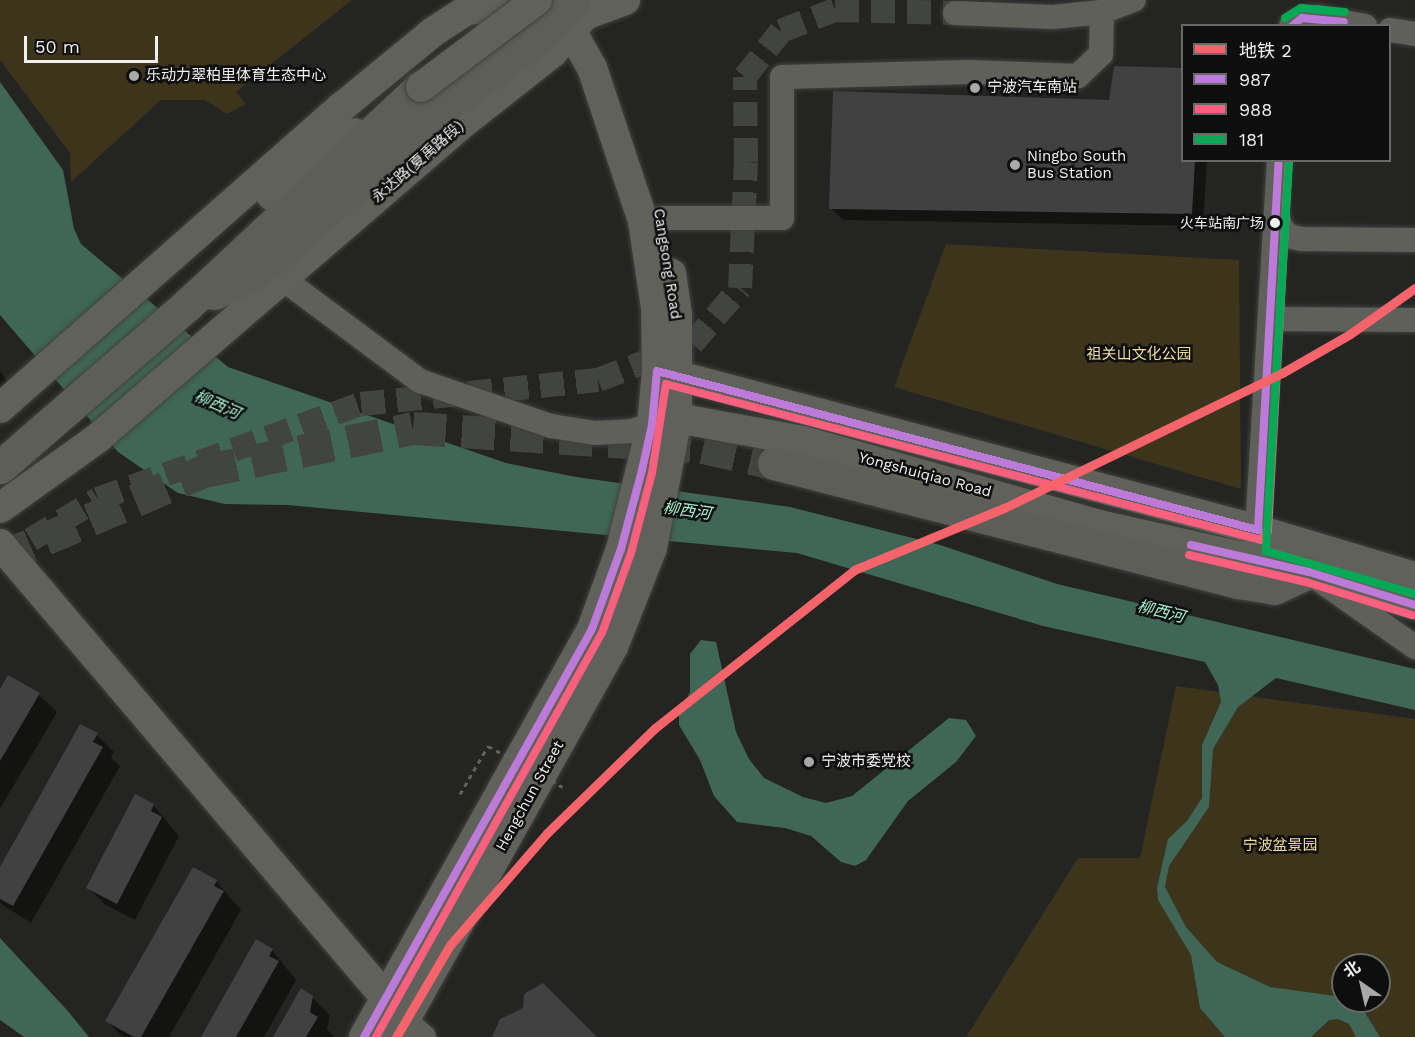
<!DOCTYPE html>
<meta charset="utf-8">
<style>
body{margin:0}
#map{position:relative;width:1415px;height:1037px;overflow:hidden;background:#242523;font-family:"Work Sans","Noto Sans SC",sans-serif}
div>[style]{position:absolute}
.green>*{inset:0;background:#3c351c}
.water>*{inset:0;background:#3f6657}
.shadow>*{inset:0;background:#0007}
.building>*{inset:0;background:#404140}
.minor-tunnel>*{height:24px;margin-top:-12px;transform-origin:0;background:repeating-linear-gradient(90deg,#424441 0 24px,transparent 0 36px)}
.highway-tunnel>*{height:33px;margin-top:-16.5px;transform-origin:0;background:repeating-linear-gradient(90deg,#424441 0 33px,transparent 0 49px)}
.path>*{height:3px;margin-top:-1.5px;transform-origin:0;background:repeating-linear-gradient(90deg,#62635f 0 4.5px,transparent 0 9px)}
.roads{filter:drop-shadow(0 0 2px #40423f) drop-shadow(0 0 2px #40423f)}
.minor>*{height:24px;margin:-12px;padding:0 12px;transform-origin:12px;border-radius:12px;background:#60605b}
.major>*{height:30px;margin:-15px;padding:0 15px;transform-origin:15px;border-radius:15px;background:#60615b}
.highway>*{height:33px;margin:-16.5px;padding:0 16.5px;transform-origin:16.5px;border-radius:16.5px;background:#5e5e59}
.path-bridge>*{height:3px;margin-top:-1.5px;transform-origin:0;background:repeating-linear-gradient(90deg,#62635f 0 4.5px,transparent 0 9px)}
.bridges{filter:drop-shadow(0 0 2px #40423f) drop-shadow(0 0 2px #40423f)}
.major-bridge>*{height:30px;margin:-15px;padding:0 15px;transform-origin:15px;border-radius:15px;background:#60615b}
.bus-1>*{height:8px;margin:-4px;padding:0 4px;transform-origin:4px;border-radius:4px;background:#bd7bd9}
.bus-2>*{height:8px;margin:-4px;padding:0 4px;transform-origin:4px;border-radius:4px;background:#f8607d}
.bus-3>*{height:8px;margin:-4px;padding:0 4px;transform-origin:4px;border-radius:4px;background:#06aa56}
.metro-1>*{height:9px;margin:-4.5px;padding:0 4.5px;transform-origin:4.5px;border-radius:4.5px;background:#f5636b}
.dots>*{width:16px;height:16px;translate:-50% -50%;box-sizing:border-box;border:3px solid #0d0e0d;border-radius:50%}
span{translate:-50% -50%;white-space:nowrap;text-align:center;line-height:1.15;-webkit-text-stroke:5px #0d0e0d;paint-order:stroke}
.bus-label{font-size:14px;color:#eff1ee}
.right{translate:-100% -50%;text-align:right}
.poi-label{font-size:15px;color:#eff1ee}
.left{translate:0 -50%;text-align:left}
.street-label{font-size:15px;color:#eff1ee}
.park-label{font-size:15px;color:#f1dc9d}
.water-label{font-size:16px;color:#a6f0d3;font-style:italic}
.legend{position:absolute;left:1181px;top:24px;width:210px;height:138px;box-sizing:border-box;background:#0d0e0d;border:2px solid #676967;margin:0;padding:8px 10px;list-style:none;font-size:18px;color:#eff1ee}
.legend li{display:flex;align-items:center;gap:12px;height:30px}
.legend b{width:30px;border:2px solid #676967}
.north{position:absolute;left:1331px;top:953px;width:60px;height:60px;box-sizing:border-box;background:#0d0e0d;border:2px solid #676967;border-radius:50%;rotate:326deg;font-size:16px;font-weight:700;line-height:24px;text-align:center;color:#eff1ee}
.north::after{content:'';display:block;margin:auto;width:21px;height:27px;background:#a8aaa7;clip-path:polygon(50% 0,100% 100%,50% 72%,0 100%)}
.scale{position:absolute;left:24px;top:36px;width:134px;height:27px;box-sizing:border-box;border:3px solid #eff1ee;border-top:0;padding-left:8px;font-size:18px;line-height:21px;white-space:nowrap;color:#eff1ee;-webkit-text-stroke:4px #0d0e0d;paint-order:stroke}
</style>
<div id="map">
<div class="green">
<div style="clip-path:polygon(0 0,352px 0,236px 92px,246px 104px,227px 114px,205px 100px,161px 100px,71px 182px,70px 153px,0 60px)"></div>
<div style="clip-path:polygon(946px 244px,1239px 260px,1241px 489px,894px 387px)"></div>
<div style="clip-path:polygon(evenodd,1176px 686px,1415px 719px,1415px 1037px,966px 1037px,1078px 858px,1140px 858px,1176px 686px,1343px 965px,1379px 965px,1379px 1001px,1343px 1001px,1343px 965px)"></div>
</div>
<div class="water">
<div style="clip-path:polygon(0 82px,63px 170px,74px 229px,81px 244px,228px 367px,506px 463px,576px 477px,790px 507px,940px 545px,1057px 584px,1415px 669px,1415px 710px,1276px 678px,1238px 707px,1213px 749px,1209px 807px,1169px 866px,1165px 887px,1186px 927px,1217px 962px,1270px 987px,1343px 997px,1343px 1001px,1362px 1008px,1380px 1037px,1356px 1037px,1349px 1024px,1338px 1019px,1329px 1020px,1311px 1037px,1225px 1037px,1200px 1008px,1191px 955px,1158px 900px,1157px 888px,1168px 839px,1187px 821px,1202px 798px,1202px 745px,1221px 702px,1218px 685px,1205px 662px,1043px 626px,797px 553px,288px 505px,225px 504px,178px 493px,118px 452px,0 315px)"></div>
<div style="clip-path:polygon(701px 640px,716px 642px,736px 732px,749px 759px,764px 778px,803px 797px,826px 803px,852px 796px,949px 718px,966px 720px,976px 736px,956px 762px,908px 801px,866px 860px,855px 866px,841px 862px,811px 836px,785px 828px,737px 822px,714px 796px,700px 760px,679px 725px,679px 714px,690px 692px,690px 654px)"></div>
<div style="clip-path:polygon(0 938px,67px 1010px,89px 1037px,24px 1037px,0 1020px)"></div>
</div>
<div class="shadow">
<div style="clip-path:polygon(1115px 67px,1182px 69px,1182px 160px,1207px 160px,1203px 226px,843px 220px,831px 208px,1110px 101px)"></div>
<div style="clip-path:polygon(0 371px,10px 385px,0 392px)"></div>
<div style="clip-path:polygon(0 691px,39px 695px,57px 712px,0 809px)"></div>
<div style="clip-path:polygon(97px 735px,114px 752px,111px 758px,120px 766px,31px 923px,0 903px,0 870px)"></div>
<div style="clip-path:polygon(153px 805px,179px 836px,135px 920px,106px 905px,88px 888px)"></div>
<div style="clip-path:polygon(216px 881px,241px 910px,169px 1037px,123px 1037px,107px 1021px)"></div>
<div style="clip-path:polygon(272px 950px,296px 980px,264px 1037px,203px 1037px)"></div>
<div style="clip-path:polygon(312px 997px,330px 1015px,327px 1029px,334px 1037px,279px 1037px)"></div>
</div>
<div class="building">
<div style="clip-path:polygon(1114px 66px,1182px 68px,1182px 160px,1195px 160px,1192px 214px,829px 209px,833px 91px,1109px 100px)"></div>
<div style="clip-path:polygon(8px 675px,40px 693px,0 761px,0 689px)"></div>
<div style="clip-path:polygon(80px 724px,98px 733px,93px 742px,103px 747px,13px 906px,0 899px,0 867px)"></div>
<div style="clip-path:polygon(135px 794px,154px 804px,151px 811px,162px 817px,117px 904px,86px 888px)"></div>
<div style="clip-path:polygon(193px 867px,217px 880px,214px 886px,224px 891px,141px 1037px,134px 1037px,105px 1021px)"></div>
<div style="clip-path:polygon(256px 939px,273px 949px,269px 956px,279px 961px,236px 1037px,201px 1037px)"></div>
<div style="clip-path:polygon(543px 983px,597px 1037px,492px 1037px,500px 1019px,523px 1008px,524px 994px)"></div>
<div style="clip-path:polygon(301px 988px,313px 996px,310px 1012px,318px 1017px,306px 1037px,273px 1037px)"></div>
</div>
<div class="minor-tunnel">
<div style="left:0;top:558px;width:114px;rotate:-31deg"></div>
<div style="left:98px;top:499px;width:280px;rotate:-19.9deg"></div>
<div style="left:361px;top:404px;width:238px;rotate:-5.8deg"></div>
<div style="left:598px;top:380px;width:101px;rotate:-21deg"></div>
<div style="left:692px;top:344px;width:74px;rotate:-49.4deg"></div>
<div style="left:740px;top:288px;width:126px;rotate:-87.3deg"></div>
<div style="left:746px;top:162px;width:85px;rotate:-90.7deg"></div>
<div style="left:745px;top:77px;width:58px;rotate:-52deg"></div>
<div style="left:781px;top:31px;width:58px;rotate:-21.3deg"></div>
<div style="left:835px;top:10px;width:120px;rotate:1.4deg"></div>
</div>
<div class="highway-tunnel">
<div style="left:0;top:558px;width:222px;rotate:-23.1deg"></div>
<div style="left:204px;top:471px;width:213px;rotate:-11.6deg"></div>
<div style="left:413px;top:428px;width:291px;rotate:3.7deg"></div>
<div style="left:703px;top:447px;width:73px;rotate:12.7deg"></div>
</div>
<div class="path">
<div style="left:460px;top:794px;width:56px;rotate:-59.7deg"></div>
</div>
<div class="roads">
<div class="minor">
<div style="left:955px;top:13px;width:98px;rotate:2.3deg"></div>
<div style="left:1053px;top:17px;width:49px;rotate:-5.8deg"></div>
<div style="left:1102px;top:12px;width:34px;rotate:-21deg"></div>
<div style="left:1291px;top:26px;width:14px;rotate:-36deg"></div>
<div style="left:1302px;top:18px;width:15px;rotate:-4deg"></div>
<div style="left:1317px;top:17px;width:49px;rotate:10.6deg"></div>
<div style="left:1390px;top:30px;width:25px;rotate:9deg"></div>
<div style="left:1277px;top:212px;width:14px;rotate:78deg"></div>
<div style="left:1280px;top:226px;width:13px;rotate:51deg"></div>
<div style="left:1288px;top:236px;width:13px;rotate:13deg"></div>
<div style="left:1301px;top:239px;width:114px;rotate:0.5deg"></div>
<div style="left:662px;top:218px;width:120px"></div>
<div style="left:782px;top:218px;width:141px;rotate:-90deg"></div>
<div style="left:782px;top:77px;width:187px;rotate:-1.5deg"></div>
<div style="left:969px;top:72px;width:109px;rotate:2.1deg"></div>
<div style="left:1078px;top:76px;width:32px;rotate:-44deg"></div>
<div style="left:1101px;top:54px;width:42px;rotate:-88.6deg"></div>
<div style="left:283px;top:279px;width:171px;rotate:36.7deg"></div>
<div style="left:420px;top:381px;width:139px;rotate:19deg"></div>
<div style="left:551px;top:426px;width:45px;rotate:9deg"></div>
<div style="left:595px;top:433px;width:36px;rotate:-3deg"></div>
<div style="left:631px;top:431px;width:36px;rotate:-16deg"></div>
<div style="left:1270px;top:319px;width:145px;rotate:0.4deg"></div>
<div style="left:1256px;top:547px;width:388px;rotate:-86.6deg"></div>
<div style="left:1321px;top:581px;width:115px;rotate:35.1deg"></div>
<div style="left:404px;top:1020px;width:26px;rotate:40deg"></div>
</div>
<div class="major">
<div style="left:271px;top:195px;width:104px;rotate:-36.4deg"></div>
<div style="left:660px;top:371px;width:619px;rotate:14.89deg"></div>
<div style="left:1258px;top:530px;width:164px;rotate:16.7deg"></div>
<div style="left:0;top:408px;width:457px;rotate:-41.4deg"></div>
<div style="left:343px;top:106px;width:117px;rotate:-39.4deg"></div>
<div style="left:433px;top:32px;width:40px;rotate:-32.9deg"></div>
<div style="left:467px;top:10px;width:76px;rotate:-6deg"></div>
<div style="left:677px;top:418px;width:128px;rotate:10.3deg"></div>
<div style="left:803px;top:441px;width:308px;rotate:15.8deg"></div>
<div style="left:1099px;top:525px;width:215px;rotate:12.6deg"></div>
<div style="left:1309px;top:572px;width:111px;rotate:17.3deg"></div>
<div style="left:0;top:508px;width:122px;rotate:-35.6deg"></div>
<div style="left:99px;top:437px;width:474px;rotate:-40.8deg"></div>
<div style="left:458px;top:127px;width:120px;rotate:-38.2deg"></div>
<div style="left:552px;top:53px;width:50px;rotate:-49deg"></div>
<div style="left:585px;top:15px;width:43px;rotate:-20.6deg"></div>
<div style="left:0;top:544px;width:612px;rotate:49.64deg"></div>
<div style="left:364px;top:1037px;width:467px;rotate:-60.8deg"></div>
<div style="left:592px;top:629px;width:85px;rotate:-70.1deg"></div>
<div style="left:621px;top:549px;width:128px;rotate:-76deg"></div>
<div style="left:652px;top:425px;width:54px;rotate:-84.7deg"></div>
<div style="left:657px;top:371px;width:63px;rotate:-90.9deg"></div>
<div style="left:656px;top:308px;width:88px;rotate:-98.5deg"></div>
<div style="left:643px;top:221px;width:161px;rotate:-108.4deg"></div>
<div style="left:592px;top:68px;width:78px;rotate:-119.2deg"></div>
<div style="left:395px;top:1037px;width:447px;rotate:-60.8deg"></div>
<div style="left:613px;top:647px;width:106px;rotate:-68.5deg"></div>
<div style="left:652px;top:548px;width:132px;rotate:-79.1deg"></div>
<div style="left:677px;top:418px;width:104px;rotate:-90deg"></div>
<div style="left:677px;top:314px;width:41px;rotate:-98.3deg"></div>
</div>
<div class="highway">
<div style="left:214px;top:293px;width:47px;rotate:-24.9deg"></div>
<div style="left:257px;top:273px;width:246px;rotate:-41.5deg"></div>
<div style="left:441px;top:110px;width:127px;rotate:-36.3deg"></div>
<div style="left:543px;top:35px;width:47px;rotate:-48.5deg"></div>
<div style="left:774px;top:463px;width:479px;rotate:14.4deg"></div>
<div style="left:1238px;top:582px;width:36px;rotate:9deg"></div>
<div style="left:1274px;top:588px;width:38px;rotate:-25deg"></div>
<div style="left:0;top:467px;width:249px;rotate:-40.9deg"></div>
<div style="left:188px;top:304px;width:318px;rotate:-43deg"></div>
</div>
</div>
<div class="path-bridge">
<div style="left:488px;top:746px;width:85px;rotate:28.7deg"></div>
</div>
<div class="bridges">
<div class="major-bridge">
<div style="left:421px;top:87px;width:145px;rotate:-36.9deg"></div>
</div>
</div>
<div class="bus-1">
<div style="left:1292px;top:26px;width:13px;rotate:-39deg"></div>
<div style="left:1302px;top:18px;width:42px;rotate:5.4deg"></div>
<div style="left:1191px;top:545px;width:121px;rotate:12.9deg"></div>
<div style="left:1309px;top:572px;width:111px;rotate:17.3deg"></div>
<div style="left:364px;top:1037px;width:467px;rotate:-60.8deg"></div>
<div style="left:592px;top:629px;width:85px;rotate:-70.1deg"></div>
<div style="left:621px;top:549px;width:82px;rotate:-75.1deg"></div>
<div style="left:642px;top:470px;width:46px;rotate:-77.5deg"></div>
<div style="left:652px;top:425px;width:54px;rotate:-84.7deg"></div>
<div style="left:657px;top:371px;width:622px;rotate:14.82deg"></div>
<div style="left:1258px;top:530px;width:371px;rotate:-86.8deg"></div>
</div>
<div class="bus-2">
<div style="left:1189px;top:555px;width:120px;rotate:13deg"></div>
<div style="left:1306px;top:582px;width:111px;rotate:17.3deg"></div>
<div style="left:376px;top:1037px;width:463px;rotate:-60.8deg"></div>
<div style="left:602px;top:633px;width:85px;rotate:-70.1deg"></div>
<div style="left:631px;top:553px;width:83px;rotate:-75.3deg"></div>
<div style="left:652px;top:473px;width:90px;rotate:-81.1deg"></div>
<div style="left:666px;top:384px;width:615px;rotate:14.69deg"></div>
<div style="left:1261px;top:540px;width:11px;rotate:-52deg"></div>
<div style="left:1268px;top:531px;width:371px;rotate:-86.8deg"></div>
</div>
<div class="bus-3">
<div style="left:1285px;top:18px;width:19px;rotate:-32deg"></div>
<div style="left:1301px;top:8px;width:44px;rotate:5.2deg"></div>
<div style="left:1289px;top:161px;width:391px;rotate:93.4deg"></div>
<div style="left:1266px;top:551px;width:155px;rotate:16.1deg"></div>
</div>
<div class="metro-1">
<div style="left:396px;top:1037px;width:107px;rotate:-59.6deg"></div>
<div style="left:450px;top:945px;width:148px;rotate:-49.1deg"></div>
<div style="left:547px;top:833px;width:151px;rotate:-44.2deg"></div>
<div style="left:655px;top:728px;width:254px;rotate:-38.4deg"></div>
<div style="left:854px;top:570px;width:162px;rotate:-22.5deg"></div>
<div style="left:1004px;top:508px;width:309px;rotate:-25.9deg"></div>
<div style="left:1282px;top:373px;width:78px;rotate:-29.8deg"></div>
<div style="left:1350px;top:334px;width:80px;rotate:-35.3deg"></div>
</div>
<div class="dots">
<div style="left:134px;top:76px;background:#a8aaa7"></div>
<div style="left:975px;top:88px;background:#a8aaa7"></div>
<div style="left:1015px;top:165px;background:#a8aaa7"></div>
<div style="left:1275px;top:223px;background:#eff1ee"></div>
<div style="left:809px;top:762px;background:#a8aaa7"></div>
</div>
<div class="bus-label">
<span class="right" style="left:1264px;top:223px">火车站南广场</span>
</div>
<div class="poi-label">
<span class="left" style="left:146px;top:76px">乐动力翠柏里体育生态中心</span>
<span class="left" style="left:987px;top:88px">宁波汽车南站</span>
<span class="left" style="left:1027px;top:165px">Ningbo South<br>Bus Station</span>
<span class="left" style="left:821px;top:762px">宁波市委党校</span>
</div>
<div class="street-label">
<span style="left:418px;top:162px;rotate:-41deg">永达路(夏禹路段)</span>
<span style="left:667px;top:264px;rotate:81deg">Cangsong Road</span>
<span style="left:925px;top:475px;rotate:15deg">Yongshuiqiao Road</span>
<span style="left:530px;top:796px;rotate:-61deg">Hengchun Street</span>
</div>
<div class="park-label">
<span style="left:1139px;top:355px">祖关山文化公园</span>
<span style="left:1280px;top:846px">宁波盆景园</span>
</div>
<div class="water-label">
<span style="left:217px;top:405px;rotate:24deg">柳西河</span>
<span style="left:687px;top:511px;rotate:8deg">柳西河</span>
<span style="left:1161px;top:612px;rotate:14deg">柳西河</span>
</div>
<ul class="legend">
<li><b style="height:8px;background:#f5636b"></b>地铁 2</li>
<li><b style="height:8px;background:#bd7bd9"></b>987</li>
<li><b style="height:8px;background:#f8607d"></b>988</li>
<li><b style="height:8px;background:#06aa56"></b>181</li>
</ul>
<div class="north">北</div>
<div class="scale">50 m</div>
</div>
